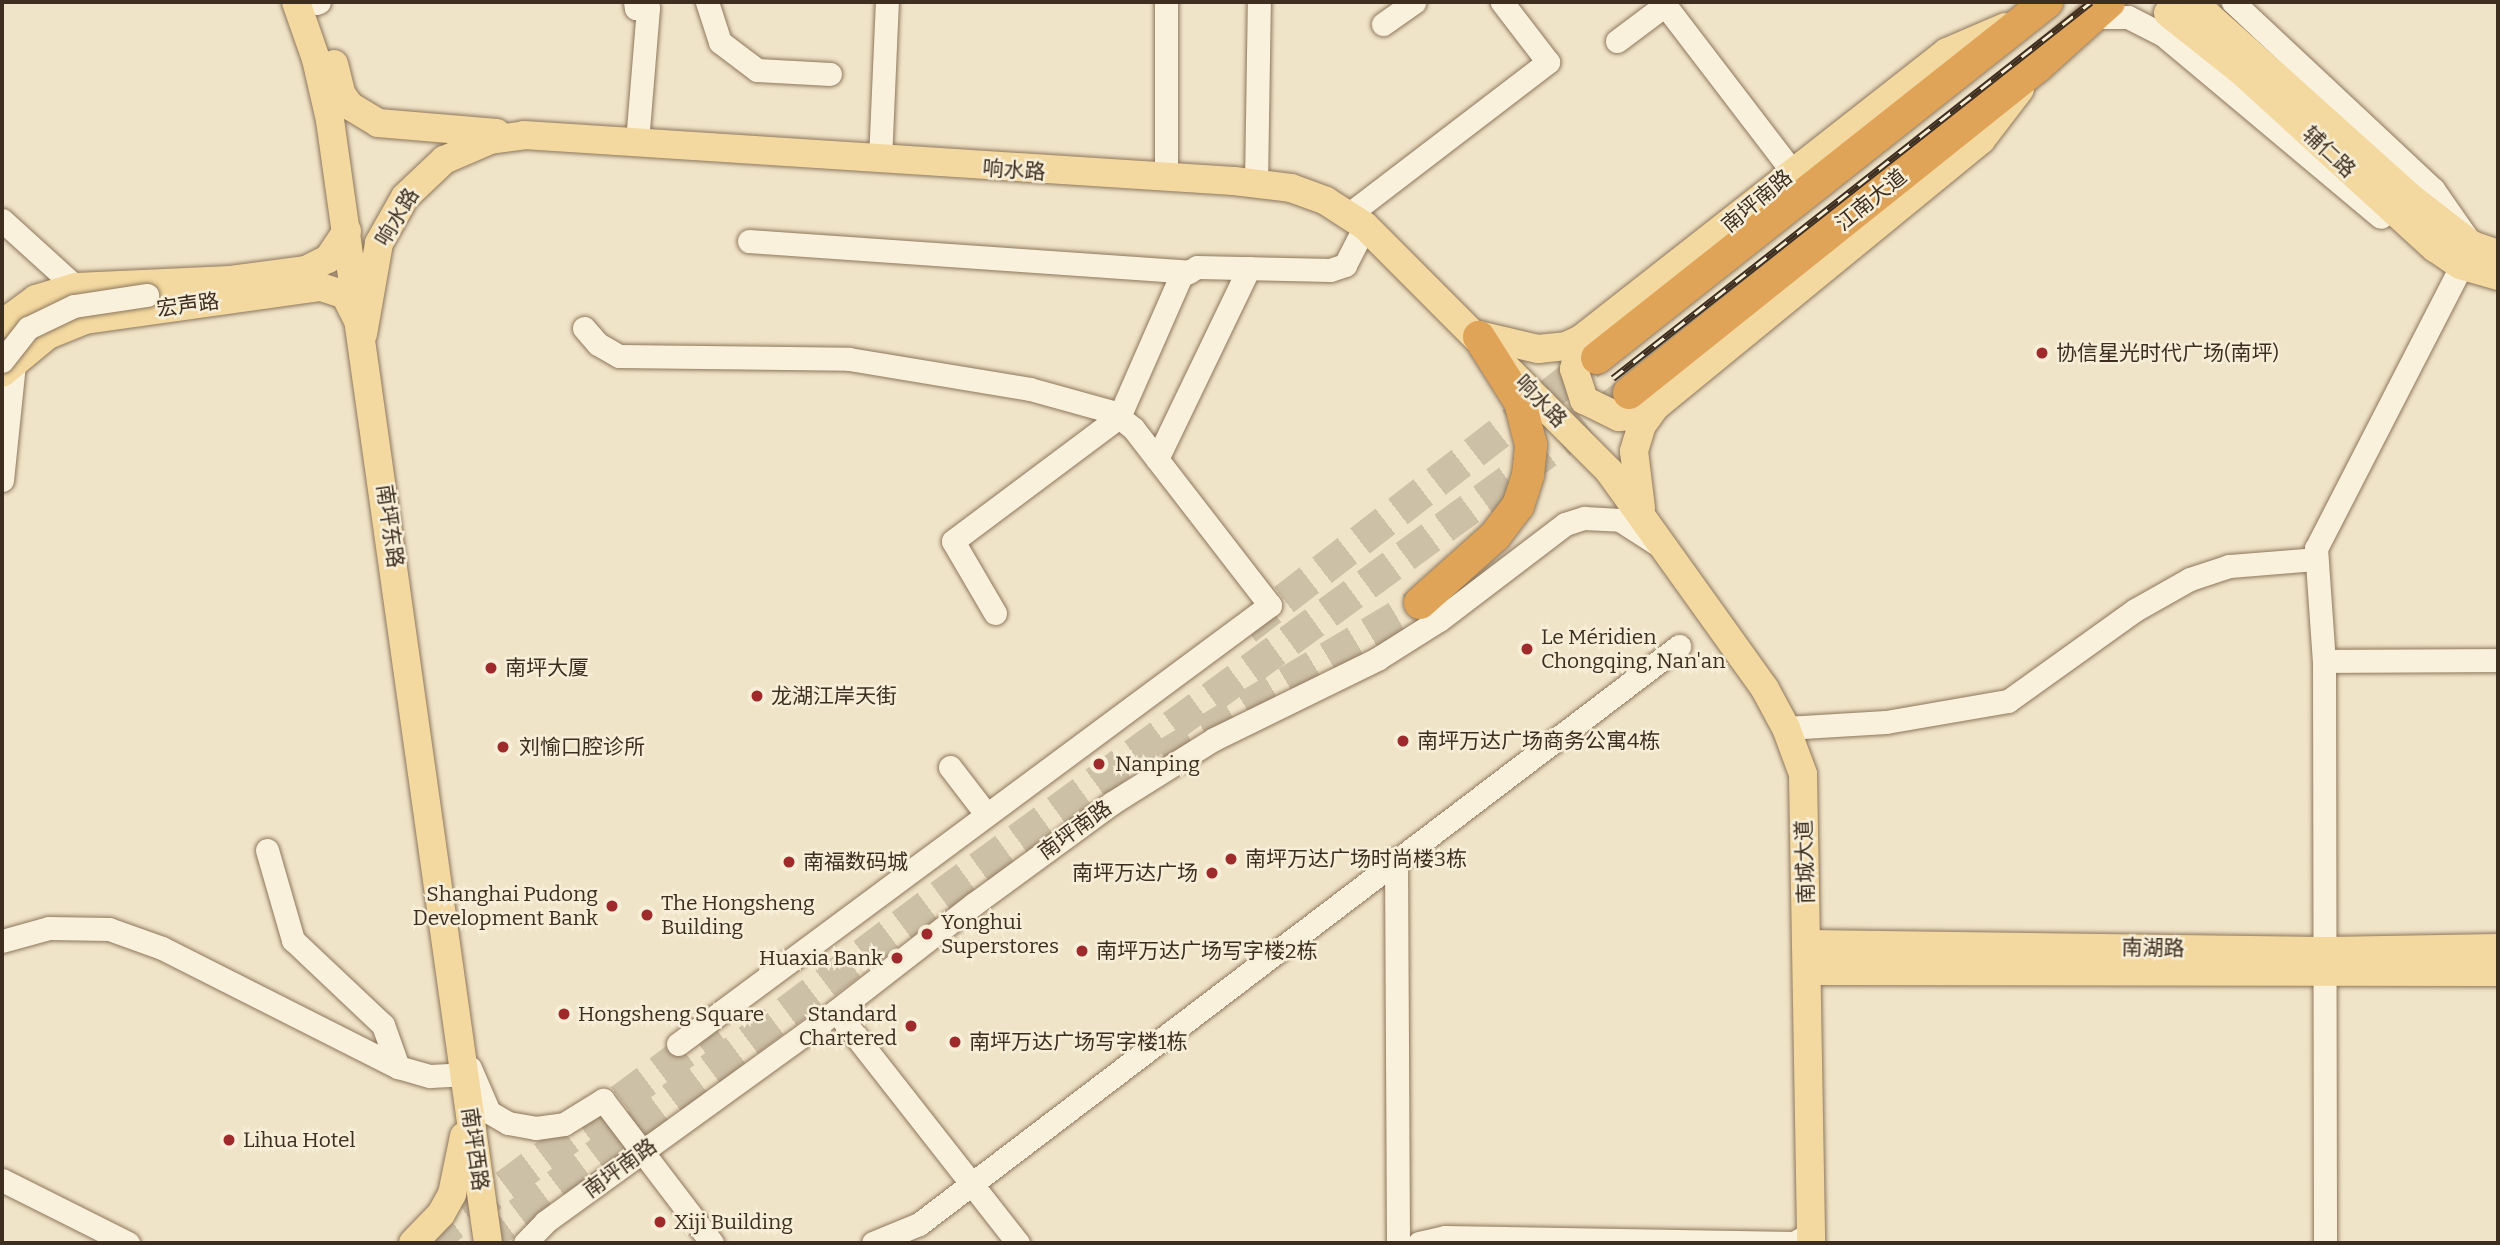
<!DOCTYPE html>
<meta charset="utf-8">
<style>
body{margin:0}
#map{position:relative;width:2500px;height:1245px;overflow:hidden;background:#f0e4c8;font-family:Bitter,"Noto Sans SC",serif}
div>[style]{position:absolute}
.highway-tunnel>*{height:32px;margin-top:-16px;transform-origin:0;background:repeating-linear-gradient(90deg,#ccc0a6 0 32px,transparent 0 48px)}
.roads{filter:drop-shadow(0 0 2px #8d765c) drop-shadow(0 0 2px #8d765c)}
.minor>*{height:23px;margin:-11.5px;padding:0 11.5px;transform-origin:11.5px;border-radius:11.5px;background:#faf1dc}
.major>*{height:28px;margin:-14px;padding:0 14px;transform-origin:14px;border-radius:14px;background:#f3d9a0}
.highway>*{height:32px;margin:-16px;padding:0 16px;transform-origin:16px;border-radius:16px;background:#e0a458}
.rail>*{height:7px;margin-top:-3.5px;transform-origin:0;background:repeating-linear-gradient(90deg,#f7eed8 0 13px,#3d2e20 0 26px);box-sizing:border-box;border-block:2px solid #3d2e20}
.bridges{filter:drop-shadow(0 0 2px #8d765c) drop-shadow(0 0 2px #8d765c)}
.minor-bridge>*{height:23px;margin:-11.5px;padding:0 11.5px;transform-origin:11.5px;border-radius:11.5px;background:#faf1dc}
.dots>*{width:19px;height:19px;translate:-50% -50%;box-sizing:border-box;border:4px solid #f7eed8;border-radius:50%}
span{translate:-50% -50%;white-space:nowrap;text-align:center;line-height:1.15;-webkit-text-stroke:5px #f7eed8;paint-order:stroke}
.street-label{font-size:21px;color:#3d2e20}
.poi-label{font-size:21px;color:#3d2e20}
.left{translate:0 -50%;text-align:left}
.right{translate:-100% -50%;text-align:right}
.frame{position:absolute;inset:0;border:4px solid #3d2e20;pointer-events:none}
</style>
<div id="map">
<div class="highway-tunnel">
<div style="left:1246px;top:629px;width:443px;rotate:-37.7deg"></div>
<div style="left:1163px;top:756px;width:299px;rotate:-30.8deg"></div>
<div style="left:428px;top:1243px;width:359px;rotate:-36.6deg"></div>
<div style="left:480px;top:1243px;width:576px;rotate:-37.03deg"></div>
<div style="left:940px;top:896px;width:851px;rotate:-36.16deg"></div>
</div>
<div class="roads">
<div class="minor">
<div style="left:635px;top:2px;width:6px;rotate:81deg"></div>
<div style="left:636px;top:8px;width:12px"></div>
<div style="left:648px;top:8px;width:134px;rotate:94.7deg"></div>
<div style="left:707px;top:2px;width:42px;rotate:72deg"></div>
<div style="left:720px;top:42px;width:46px;rotate:37.1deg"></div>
<div style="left:757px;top:70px;width:73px;rotate:3.1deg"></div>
<div style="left:1166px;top:2px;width:176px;rotate:90deg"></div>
<div style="left:2233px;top:2px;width:274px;rotate:43.1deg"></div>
<div style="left:2433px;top:189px;width:68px;rotate:55.1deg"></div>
<div style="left:2472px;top:245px;width:341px;rotate:117.2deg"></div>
<div style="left:2316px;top:548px;width:113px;rotate:86deg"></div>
<div style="left:2324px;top:661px;width:582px;rotate:89.9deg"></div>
<div style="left:316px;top:3px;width:3px;rotate:-18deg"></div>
<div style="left:2091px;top:17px;width:37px"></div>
<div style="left:2128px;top:17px;width:38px;rotate:27deg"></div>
<div style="left:2162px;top:34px;width:285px;rotate:39.9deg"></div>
<div style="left:1383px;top:24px;width:38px;rotate:-35deg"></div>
<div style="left:1617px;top:41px;width:60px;rotate:-36.9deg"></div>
<div style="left:1665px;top:5px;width:209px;rotate:52.6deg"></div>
<div style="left:880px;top:160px;width:158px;rotate:-87.5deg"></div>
<div style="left:1256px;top:184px;width:182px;rotate:-89.1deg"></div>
<div style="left:1348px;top:215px;width:252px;rotate:-37.4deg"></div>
<div style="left:1548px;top:62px;width:76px;rotate:-127.5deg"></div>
<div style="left:2px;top:220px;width:100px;rotate:42.2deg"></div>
<div style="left:749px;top:241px;width:441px;rotate:4deg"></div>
<div style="left:584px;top:328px;width:21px;rotate:49deg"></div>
<div style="left:598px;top:344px;width:24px;rotate:30deg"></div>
<div style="left:619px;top:356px;width:230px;rotate:0.7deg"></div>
<div style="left:849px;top:359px;width:183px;rotate:9.4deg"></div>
<div style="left:1030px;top:389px;width:86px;rotate:15.5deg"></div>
<div style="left:1113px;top:412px;width:26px;rotate:39deg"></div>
<div style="left:1133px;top:428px;width:224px;rotate:52.3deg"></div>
<div style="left:1270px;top:605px;width:737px;rotate:143.44deg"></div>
<div style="left:1157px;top:459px;width:212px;rotate:-64.3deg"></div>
<div style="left:2px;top:480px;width:127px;rotate:-84.1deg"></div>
<div style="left:995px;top:613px;width:83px;rotate:-120.3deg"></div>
<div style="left:953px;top:541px;width:207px;rotate:-36.8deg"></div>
<div style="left:1119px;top:417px;width:154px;rotate:-66.3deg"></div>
<div style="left:1181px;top:276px;width:18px;rotate:-29deg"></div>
<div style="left:1197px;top:267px;width:133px;rotate:1.3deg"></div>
<div style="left:1330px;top:270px;width:16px;rotate:-18deg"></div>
<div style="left:1345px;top:265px;width:44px;rotate:-62.9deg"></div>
<div style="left:2324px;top:661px;width:174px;rotate:-0.3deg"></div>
<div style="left:1786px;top:728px;width:100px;rotate:-3.4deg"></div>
<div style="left:1886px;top:722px;width:124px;rotate:-9.8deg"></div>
<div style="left:2008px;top:701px;width:156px;rotate:-35.6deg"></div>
<div style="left:2135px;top:610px;width:63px;rotate:-29.4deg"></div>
<div style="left:2190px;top:579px;width:41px;rotate:-18.4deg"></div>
<div style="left:2229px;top:566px;width:87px;rotate:-4.6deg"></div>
<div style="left:950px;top:767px;width:59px;rotate:52.5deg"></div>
<div style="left:267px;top:850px;width:94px;rotate:73.9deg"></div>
<div style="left:293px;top:940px;width:124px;rotate:43.4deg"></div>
<div style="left:383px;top:1025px;width:45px;rotate:70.3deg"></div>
<div style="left:1396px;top:859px;width:384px;rotate:89.7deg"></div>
<div style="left:2px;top:941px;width:49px;rotate:-15.5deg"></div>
<div style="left:49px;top:928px;width:60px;rotate:1deg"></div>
<div style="left:109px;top:929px;width:56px;rotate:19.7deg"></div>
<div style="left:162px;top:948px;width:264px;rotate:26.8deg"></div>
<div style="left:398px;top:1067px;width:33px;rotate:16deg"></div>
<div style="left:430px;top:1076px;width:34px;rotate:-3deg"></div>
<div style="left:836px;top:1011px;width:295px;rotate:51.9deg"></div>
<div style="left:470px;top:1068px;width:48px;rotate:66.6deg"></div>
<div style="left:489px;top:1112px;width:22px;rotate:30deg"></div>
<div style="left:508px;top:1123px;width:28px;rotate:10deg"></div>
<div style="left:536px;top:1128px;width:28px;rotate:-8deg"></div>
<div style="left:564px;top:1124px;width:46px;rotate:-31.6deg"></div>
<div style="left:603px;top:1100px;width:180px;rotate:52.7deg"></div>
<div style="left:2px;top:1180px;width:141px;rotate:26.6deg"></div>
<div style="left:525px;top:1243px;width:29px;rotate:-46deg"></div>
<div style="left:545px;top:1222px;width:359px;rotate:-35.9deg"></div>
<div style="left:836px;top:1011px;width:175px;rotate:-37.8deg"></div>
<div style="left:974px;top:904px;width:171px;rotate:-36.2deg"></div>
<div style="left:1112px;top:803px;width:120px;rotate:-32.1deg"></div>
<div style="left:1214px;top:739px;width:182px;rotate:-26.1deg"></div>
<div style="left:1377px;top:659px;width:73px;rotate:-32.2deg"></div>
<div style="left:1439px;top:620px;width:158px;rotate:-37.3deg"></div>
<div style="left:1565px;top:524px;width:20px;rotate:-18deg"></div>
<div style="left:1584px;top:518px;width:36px;rotate:3deg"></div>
<div style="left:1620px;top:520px;width:44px;rotate:33deg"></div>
<div style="left:873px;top:1243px;width:50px;rotate:-22.4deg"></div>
<div style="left:919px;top:1224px;width:955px;rotate:-37.25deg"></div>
<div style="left:1419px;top:1243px;width:27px;rotate:-13deg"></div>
<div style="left:1445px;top:1237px;width:349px;rotate:1deg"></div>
<div style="left:1794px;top:1243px;width:20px;rotate:-30deg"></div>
</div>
<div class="major">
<div style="left:296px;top:2px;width:60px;rotate:70.7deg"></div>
<div style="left:316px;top:59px;width:63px;rotate:77.1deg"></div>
<div style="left:330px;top:120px;width:1134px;rotate:81.99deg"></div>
<div style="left:2193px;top:2px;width:297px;rotate:41.9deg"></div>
<div style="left:2414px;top:200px;width:73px;rotate:37.8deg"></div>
<div style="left:2472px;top:245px;width:28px;rotate:19deg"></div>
<div style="left:2168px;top:13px;width:93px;rotate:38.5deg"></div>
<div style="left:2241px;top:71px;width:263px;rotate:42.4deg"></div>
<div style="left:2435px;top:248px;width:30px;rotate:34deg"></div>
<div style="left:2460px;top:265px;width:40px;rotate:16deg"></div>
<div style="left:334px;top:64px;width:32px;rotate:76deg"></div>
<div style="left:342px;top:95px;width:14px;rotate:54deg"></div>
<div style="left:350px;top:106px;width:33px;rotate:31deg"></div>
<div style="left:378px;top:123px;width:119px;rotate:4.8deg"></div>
<div style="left:2px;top:324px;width:42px;rotate:-36.3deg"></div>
<div style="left:36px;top:299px;width:42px;rotate:-16.7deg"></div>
<div style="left:76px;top:287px;width:155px;rotate:-2.6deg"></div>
<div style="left:231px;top:280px;width:76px;rotate:-7.6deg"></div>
<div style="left:306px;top:270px;width:25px;rotate:-27deg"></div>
<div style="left:328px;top:259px;width:34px;rotate:-56deg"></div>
<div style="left:363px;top:334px;width:92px;rotate:-80deg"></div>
<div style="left:379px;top:243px;width:53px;rotate:-60.5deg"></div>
<div style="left:405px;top:197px;width:54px;rotate:-43.5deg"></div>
<div style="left:444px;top:160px;width:50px;rotate:-23.5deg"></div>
<div style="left:490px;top:140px;width:34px;rotate:-8deg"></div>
<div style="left:524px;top:135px;width:711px;rotate:3.71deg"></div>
<div style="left:1234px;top:181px;width:57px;rotate:7deg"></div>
<div style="left:1291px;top:188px;width:37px;rotate:20deg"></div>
<div style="left:1326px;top:201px;width:46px;rotate:32.7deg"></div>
<div style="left:1365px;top:226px;width:346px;rotate:45.1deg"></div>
<div style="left:1609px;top:471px;width:268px;rotate:54.4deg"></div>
<div style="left:1765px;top:689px;width:44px;rotate:61.7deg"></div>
<div style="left:1786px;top:728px;width:49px;rotate:69.7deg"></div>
<div style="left:1803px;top:774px;width:469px;rotate:89deg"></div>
<div style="left:1478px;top:335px;width:62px;rotate:13.1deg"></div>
<div style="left:1538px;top:349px;width:28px;rotate:-6deg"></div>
<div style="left:1566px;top:346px;width:17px;rotate:-25deg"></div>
<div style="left:1581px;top:339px;width:465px;rotate:-38.1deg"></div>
<div style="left:1947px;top:52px;width:63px;rotate:-23.3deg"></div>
<div style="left:1581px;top:339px;width:31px;rotate:103deg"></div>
<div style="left:1574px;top:369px;width:33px;rotate:72deg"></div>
<div style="left:1584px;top:400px;width:39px;rotate:26deg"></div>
<div style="left:1619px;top:417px;width:17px;rotate:-3deg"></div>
<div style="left:1636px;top:416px;width:22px;rotate:-27deg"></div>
<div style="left:2px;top:373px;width:60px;rotate:-39.6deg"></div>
<div style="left:48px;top:335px;width:40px;rotate:-22deg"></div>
<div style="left:85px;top:320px;width:238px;rotate:-8deg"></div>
<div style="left:321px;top:287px;width:25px;rotate:18deg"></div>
<div style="left:345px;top:295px;width:27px;rotate:63deg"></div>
<div style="left:1641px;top:508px;width:57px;rotate:-97deg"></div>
<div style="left:1634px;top:451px;width:27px;rotate:-73deg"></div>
<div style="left:1642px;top:425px;width:24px;rotate:-54deg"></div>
<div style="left:1656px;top:406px;width:420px;rotate:-39.3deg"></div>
<div style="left:1981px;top:140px;width:64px;rotate:-52.6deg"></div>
<div style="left:1808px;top:944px;width:520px;rotate:0.77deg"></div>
<div style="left:2328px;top:951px;width:170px;rotate:-1deg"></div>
<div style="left:1809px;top:971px;width:689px;rotate:0.08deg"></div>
<div style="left:413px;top:1243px;width:40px;rotate:-46deg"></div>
<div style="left:441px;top:1214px;width:23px;rotate:-61deg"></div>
<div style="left:452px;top:1194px;width:59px;rotate:-78.3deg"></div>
</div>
<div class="highway">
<div style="left:1597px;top:358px;width:574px;rotate:-38.35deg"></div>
<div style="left:1629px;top:393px;width:524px;rotate:-38.64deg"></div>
<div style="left:2038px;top:66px;width:96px;rotate:-42deg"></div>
<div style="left:1420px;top:603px;width:101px;rotate:-41.8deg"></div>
<div style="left:1495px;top:536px;width:38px;rotate:-53deg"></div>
<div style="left:1518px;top:506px;width:33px;rotate:-72deg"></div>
<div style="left:1528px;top:475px;width:30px;rotate:-84deg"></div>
<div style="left:1531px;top:445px;width:44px;rotate:-104.3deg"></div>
<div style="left:1520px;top:402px;width:77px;rotate:-122.2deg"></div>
</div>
</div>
<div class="rail">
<div style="left:1613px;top:378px;width:608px;rotate:-38.19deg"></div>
</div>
<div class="bridges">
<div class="minor-bridge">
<div style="left:2px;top:361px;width:42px;rotate:-51.8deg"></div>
<div style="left:28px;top:328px;width:51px;rotate:-25.6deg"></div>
<div style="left:74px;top:306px;width:74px;rotate:-8.6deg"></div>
</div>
</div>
<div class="dots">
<div style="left:2042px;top:353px;background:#9e2a2b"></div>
<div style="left:1527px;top:649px;background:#9e2a2b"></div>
<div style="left:491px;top:668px;background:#9e2a2b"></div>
<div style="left:757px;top:696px;background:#9e2a2b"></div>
<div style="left:1403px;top:741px;background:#9e2a2b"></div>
<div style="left:503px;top:747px;background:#9e2a2b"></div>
<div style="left:1099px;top:764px;background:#9e2a2b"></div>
<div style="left:1231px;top:859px;background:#9e2a2b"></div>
<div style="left:789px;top:862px;background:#9e2a2b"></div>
<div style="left:1212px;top:873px;background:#9e2a2b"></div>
<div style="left:612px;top:906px;background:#9e2a2b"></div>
<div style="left:647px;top:915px;background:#9e2a2b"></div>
<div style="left:927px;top:934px;background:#9e2a2b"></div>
<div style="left:1082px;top:951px;background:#9e2a2b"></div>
<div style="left:897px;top:958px;background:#9e2a2b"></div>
<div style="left:564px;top:1014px;background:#9e2a2b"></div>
<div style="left:911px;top:1026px;background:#9e2a2b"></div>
<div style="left:955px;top:1042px;background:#9e2a2b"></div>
<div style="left:229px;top:1140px;background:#9e2a2b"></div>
<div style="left:660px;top:1222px;background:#9e2a2b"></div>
</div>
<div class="street-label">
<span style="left:2329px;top:152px;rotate:43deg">辅仁路</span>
<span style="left:1014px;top:170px;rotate:4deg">响水路</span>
<span style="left:1871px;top:200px;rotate:-39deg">江南大道</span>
<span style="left:1757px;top:201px;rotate:-40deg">南坪南路</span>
<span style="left:397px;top:217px;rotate:-59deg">响水路</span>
<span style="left:188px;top:305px;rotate:-8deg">宏声路</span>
<span style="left:1541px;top:401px;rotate:46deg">响水路</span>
<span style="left:390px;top:526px;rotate:82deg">南坪东路</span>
<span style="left:1075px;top:830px;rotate:-36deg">南坪南路</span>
<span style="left:1805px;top:862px;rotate:-92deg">南城大道</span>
<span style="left:2153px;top:948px;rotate:1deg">南湖路</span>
<span style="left:475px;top:1149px;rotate:82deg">南坪西路</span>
<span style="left:620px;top:1168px;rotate:-36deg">南坪南路</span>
</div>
<div class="poi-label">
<span class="left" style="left:2056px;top:353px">协信星光时代广场(南坪)</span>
<span class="left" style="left:1541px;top:649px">Le Méridien<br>Chongqing, Nan'an</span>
<span class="left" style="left:505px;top:668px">南坪大厦</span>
<span class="left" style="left:771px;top:696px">龙湖江岸天街</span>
<span class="left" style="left:1417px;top:741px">南坪万达广场商务公寓4栋</span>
<span class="left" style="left:519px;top:747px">刘愉口腔诊所</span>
<span class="left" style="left:1115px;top:764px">Nanping</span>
<span class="left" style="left:1245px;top:859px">南坪万达广场时尚楼3栋</span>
<span class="left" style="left:803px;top:862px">南福数码城</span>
<span class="right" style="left:1198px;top:873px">南坪万达广场</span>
<span class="right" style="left:598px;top:906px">Shanghai Pudong<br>Development Bank</span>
<span class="left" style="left:661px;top:915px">The Hongsheng<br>Building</span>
<span class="left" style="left:941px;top:934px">Yonghui<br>Superstores</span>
<span class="left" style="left:1096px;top:951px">南坪万达广场写字楼2栋</span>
<span class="right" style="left:883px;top:958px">Huaxia Bank</span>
<span class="left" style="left:578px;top:1014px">Hongsheng Square</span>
<span class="right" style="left:897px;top:1026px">Standard<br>Chartered</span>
<span class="left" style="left:969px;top:1042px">南坪万达广场写字楼1栋</span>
<span class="left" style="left:243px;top:1140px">Lihua Hotel</span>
<span class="left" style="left:674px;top:1222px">Xiji Building</span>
</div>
<div class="frame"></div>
</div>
